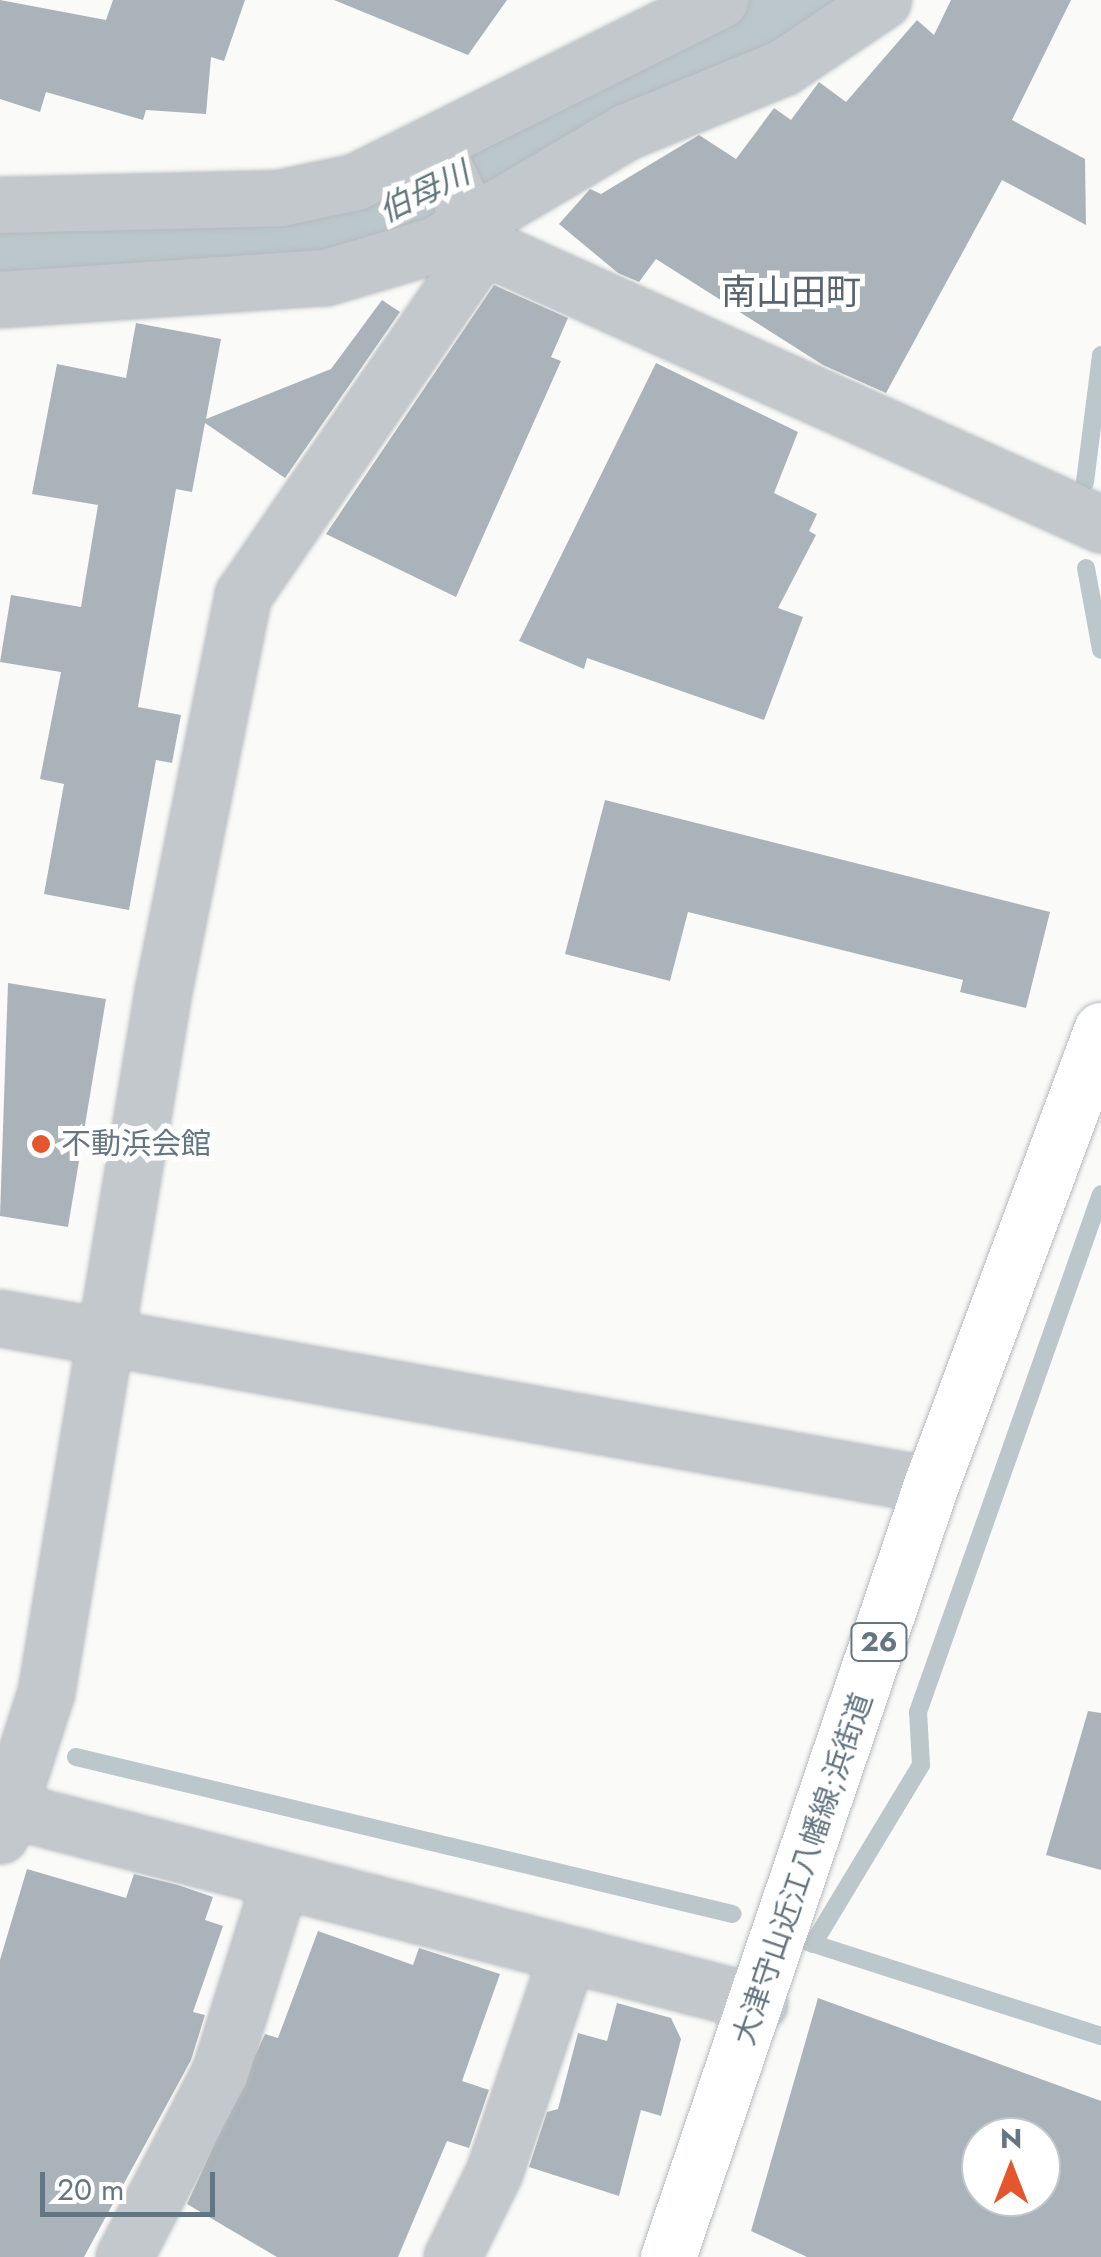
<!DOCTYPE html>
<meta charset="utf-8">
<style>
body{margin:0}
#map{position:relative;width:1101px;height:2257px;overflow:hidden;background:#fafaf8;font-family:Jost,"Noto Sans JP",sans-serif}
div>[style]{position:absolute}
.stream>*{height:18px;margin:-9px;padding:0 9px;transform-origin:9px;border-radius:9px;background:#bbc7cb}
.river>*{height:105px;margin:-52.5px;padding:0 52.5px;transform-origin:52.5px;border-radius:52.5px;background:#bbc7cb}
.building>*{inset:0;background:#aab3b9}
.roads{filter:drop-shadow(0 0 2px #b5babe) drop-shadow(0 0 2px #b5babe)}
.minor>*{height:55px;margin:-27.5px;padding:0 27.5px;transform-origin:27.5px;border-radius:27.5px;background:#c3c8cc}
.major>*{height:55px;margin:-27.5px;padding:0 27.5px;transform-origin:27.5px;border-radius:27.5px;background:#fff}
.dots>*{width:28px;height:28px;translate:-50% -50%;box-sizing:border-box;border:5px solid #fff;border-radius:50%}
span{translate:-50% -50%;white-space:nowrap;text-align:center;line-height:1.15;-webkit-text-stroke:10px #fff;paint-order:stroke}
.shield-label span{padding:2px 8px;background:#fff;border:2px solid;border-radius:8px;-webkit-text-stroke-width:0}
.shield-label{font-size:28px;color:#657683;font-weight:700}
.poi-label{font-size:30px;color:#657683}
.left{translate:0 -50%;text-align:left}
.street-label{font-size:30px;color:#657683}
.water-label{font-size:32px;color:#60757c;font-style:italic}
.quarter-label{font-size:35px;color:#57646e}
.north{position:absolute;left:961px;top:2117px;width:100px;height:100px;box-sizing:border-box;background:#fff;border:2px solid #c1c8cd;border-radius:50%;rotate:0deg;font-size:28px;font-weight:700;line-height:40px;text-align:center;color:#657683}
.north::after{content:'';display:block;margin:auto;width:35px;height:45px;background:#e4572e;clip-path:polygon(50% 0,100% 100%,50% 72%,0 100%)}
.scale{position:absolute;left:40px;top:2172px;width:175px;height:45px;box-sizing:border-box;border:5px solid #657683;border-top:0;padding-left:12px;font-size:30px;line-height:35px;white-space:nowrap;color:#657683;-webkit-text-stroke:8px #fff;paint-order:stroke}
</style>
<div id="map">
<div class="stream">
<div style="left:1085px;top:482px;width:128px;rotate:-82.8deg"></div>
<div style="left:1086px;top:568px;width:83px;rotate:79.6deg"></div>
<div style="left:76px;top:1757px;width:675px;rotate:13.44deg"></div>
<div style="left:808px;top:1942px;width:308px;rotate:17.8deg"></div>
<div style="left:813px;top:1944px;width:209px;rotate:-58.9deg"></div>
<div style="left:921px;top:1765px;width:53px;rotate:-93.2deg"></div>
<div style="left:918px;top:1712px;width:549px;rotate:-70.54deg"></div>
</div>
<div class="river">
<div style="left:0;top:249px;width:337px;rotate:-2.5deg"></div>
<div style="left:337px;top:234px;width:531px;rotate:-26.13deg"></div>
</div>
<div class="building">
<div style="clip-path:polygon(0 0,106px 20px,113px 0,245px 0,224px 61px,211px 57px,206px 114px,146px 110px,143px 120px,46px 92px,40px 112px,0 99px)"></div>
<div style="clip-path:polygon(334px 0,507px 0,468px 55px)"></div>
<div style="clip-path:polygon(951px 0,1071px 0,1012px 120px,1085px 159px,1086px 225px,1002px 180px,886px 393px,823px 365px,656px 259px,639px 282px,618px 273px,559px 224px,590px 189px,601px 194px,699px 135px,736px 159px,774px 108px,791px 120px,819px 82px,846px 102px,917px 20px,934px 35px)"></div>
<div style="clip-path:polygon(494px 285px,568px 318px,551px 357px,561px 361px,456px 597px,326px 534px)"></div>
<div style="clip-path:polygon(382px 300px,400px 312px,285px 478px,205px 423px,192px 492px,176px 489px,138px 707px,181px 715px,172px 763px,156px 760px,129px 910px,44px 894px,64px 784px,40px 779px,61px 672px,0 662px,11px 595px,81px 607px,98px 505px,32px 494px,57px 364px,126px 378px,136px 323px,221px 339px,206px 419px,331px 369px)"></div>
<div style="clip-path:polygon(656px 363px,798px 432px,774px 493px,817px 514px,809px 531px,816px 535px,778px 608px,803px 617px,764px 720px,587px 658px,584px 669px,519px 641px)"></div>
<div style="clip-path:polygon(605px 800px,1050px 912px,1026px 1008px,960px 992px,963px 980px,688px 912px,670px 981px,565px 954px)"></div>
<div style="clip-path:polygon(8px 983px,106px 999px,68px 1227px,0 1216px)"></div>
<div style="clip-path:polygon(1088px 1711px,1101px 1713px,1101px 1870px,1046px 1855px)"></div>
<div style="clip-path:polygon(27px 1869px,126px 1898px,134px 1874px,178px 1885px,213px 1897px,205px 1920px,223px 1926px,193px 2012px,205px 2015px,191px 2060px,84px 2257px,0 2257px,0 1960px)"></div>
<div style="clip-path:polygon(318px 1931px,413px 1965px,419px 1948px,500px 1974px,462px 2081px,489px 2090px,469px 2148px,447px 2141px,398px 2257px,277px 2257px,187px 2204px,265px 2034px,278px 2038px)"></div>
<div style="clip-path:polygon(evenodd,818px 1998px,1101px 2101px,1101px 2257px,807px 2257px,751px 2231px,818px 1998px,981px 2137px,1041px 2137px,1041px 2197px,981px 2197px,981px 2137px)"></div>
<div style="clip-path:polygon(617px 2003px,671px 2018px,681px 2039px,661px 2116px,641px 2110px,619px 2196px,529px 2167px,547px 2112px,558px 2109px,578px 2033px,607px 2041px)"></div>
</div>
<div class="roads">
<div class="minor">
<div style="left:434px;top:146px;width:111px;rotate:63.9deg"></div>
<div style="left:483px;top:246px;width:678px;rotate:24.22deg"></div>
<div style="left:0;top:205px;width:280px;rotate:-1.4deg"></div>
<div style="left:280px;top:198px;width:77px;rotate:-12deg"></div>
<div style="left:355px;top:182px;width:408px;rotate:-26.5deg"></div>
<div style="left:0;top:299px;width:326px;rotate:-3.9deg"></div>
<div style="left:325px;top:277px;width:114px;rotate:-16.4deg"></div>
<div style="left:434px;top:245px;width:224px;rotate:-30.6deg"></div>
<div style="left:627px;top:131px;width:169px;rotate:-22.3deg"></div>
<div style="left:783px;top:67px;width:120px;rotate:-33.8deg"></div>
<div style="left:0;top:1318px;width:946px;rotate:10.17deg"></div>
<div style="left:0;top:1807px;width:784px;rotate:14.48deg"></div>
<div style="left:0;top:1835px;width:150px;rotate:-72.2deg"></div>
<div style="left:46px;top:1692px;width:711px;rotate:-80.52deg"></div>
<div style="left:163px;top:991px;width:404px;rotate:-78.6deg"></div>
<div style="left:243px;top:595px;width:424px;rotate:-55.5deg"></div>
<div style="left:124px;top:2257px;width:208px;rotate:-62.6deg"></div>
<div style="left:220px;top:2072px;width:201px;rotate:-72.6deg"></div>
<div style="left:452px;top:2257px;width:95px;rotate:-63.7deg"></div>
<div style="left:494px;top:2172px;width:230px;rotate:-71.3deg"></div>
</div>
<div class="major">
<div style="left:668px;top:2257px;width:816px;rotate:-71.19deg"></div>
<div style="left:931px;top:1485px;width:486px;rotate:-69.5deg"></div>
</div>
</div>
<div class="dots">
<div style="left:41px;top:1144px;background:#e4572e"></div>
</div>
<div class="shield-label">
<span style="left:879px;top:1642px">26</span>
</div>
<div class="poi-label">
<span class="left" style="left:61px;top:1144px">不動浜会館</span>
</div>
<div class="street-label">
<span style="left:803px;top:1869px;rotate:-71deg">大津守山近江八幡線;浜街道</span>
</div>
<div class="water-label">
<span style="left:424px;top:192px;rotate:-26deg">伯母川</span>
</div>
<div class="quarter-label">
<span style="left:791px;top:292px">南山田町</span>
</div>
<div class="north">N</div>
<div class="scale">20 m</div>
</div>
